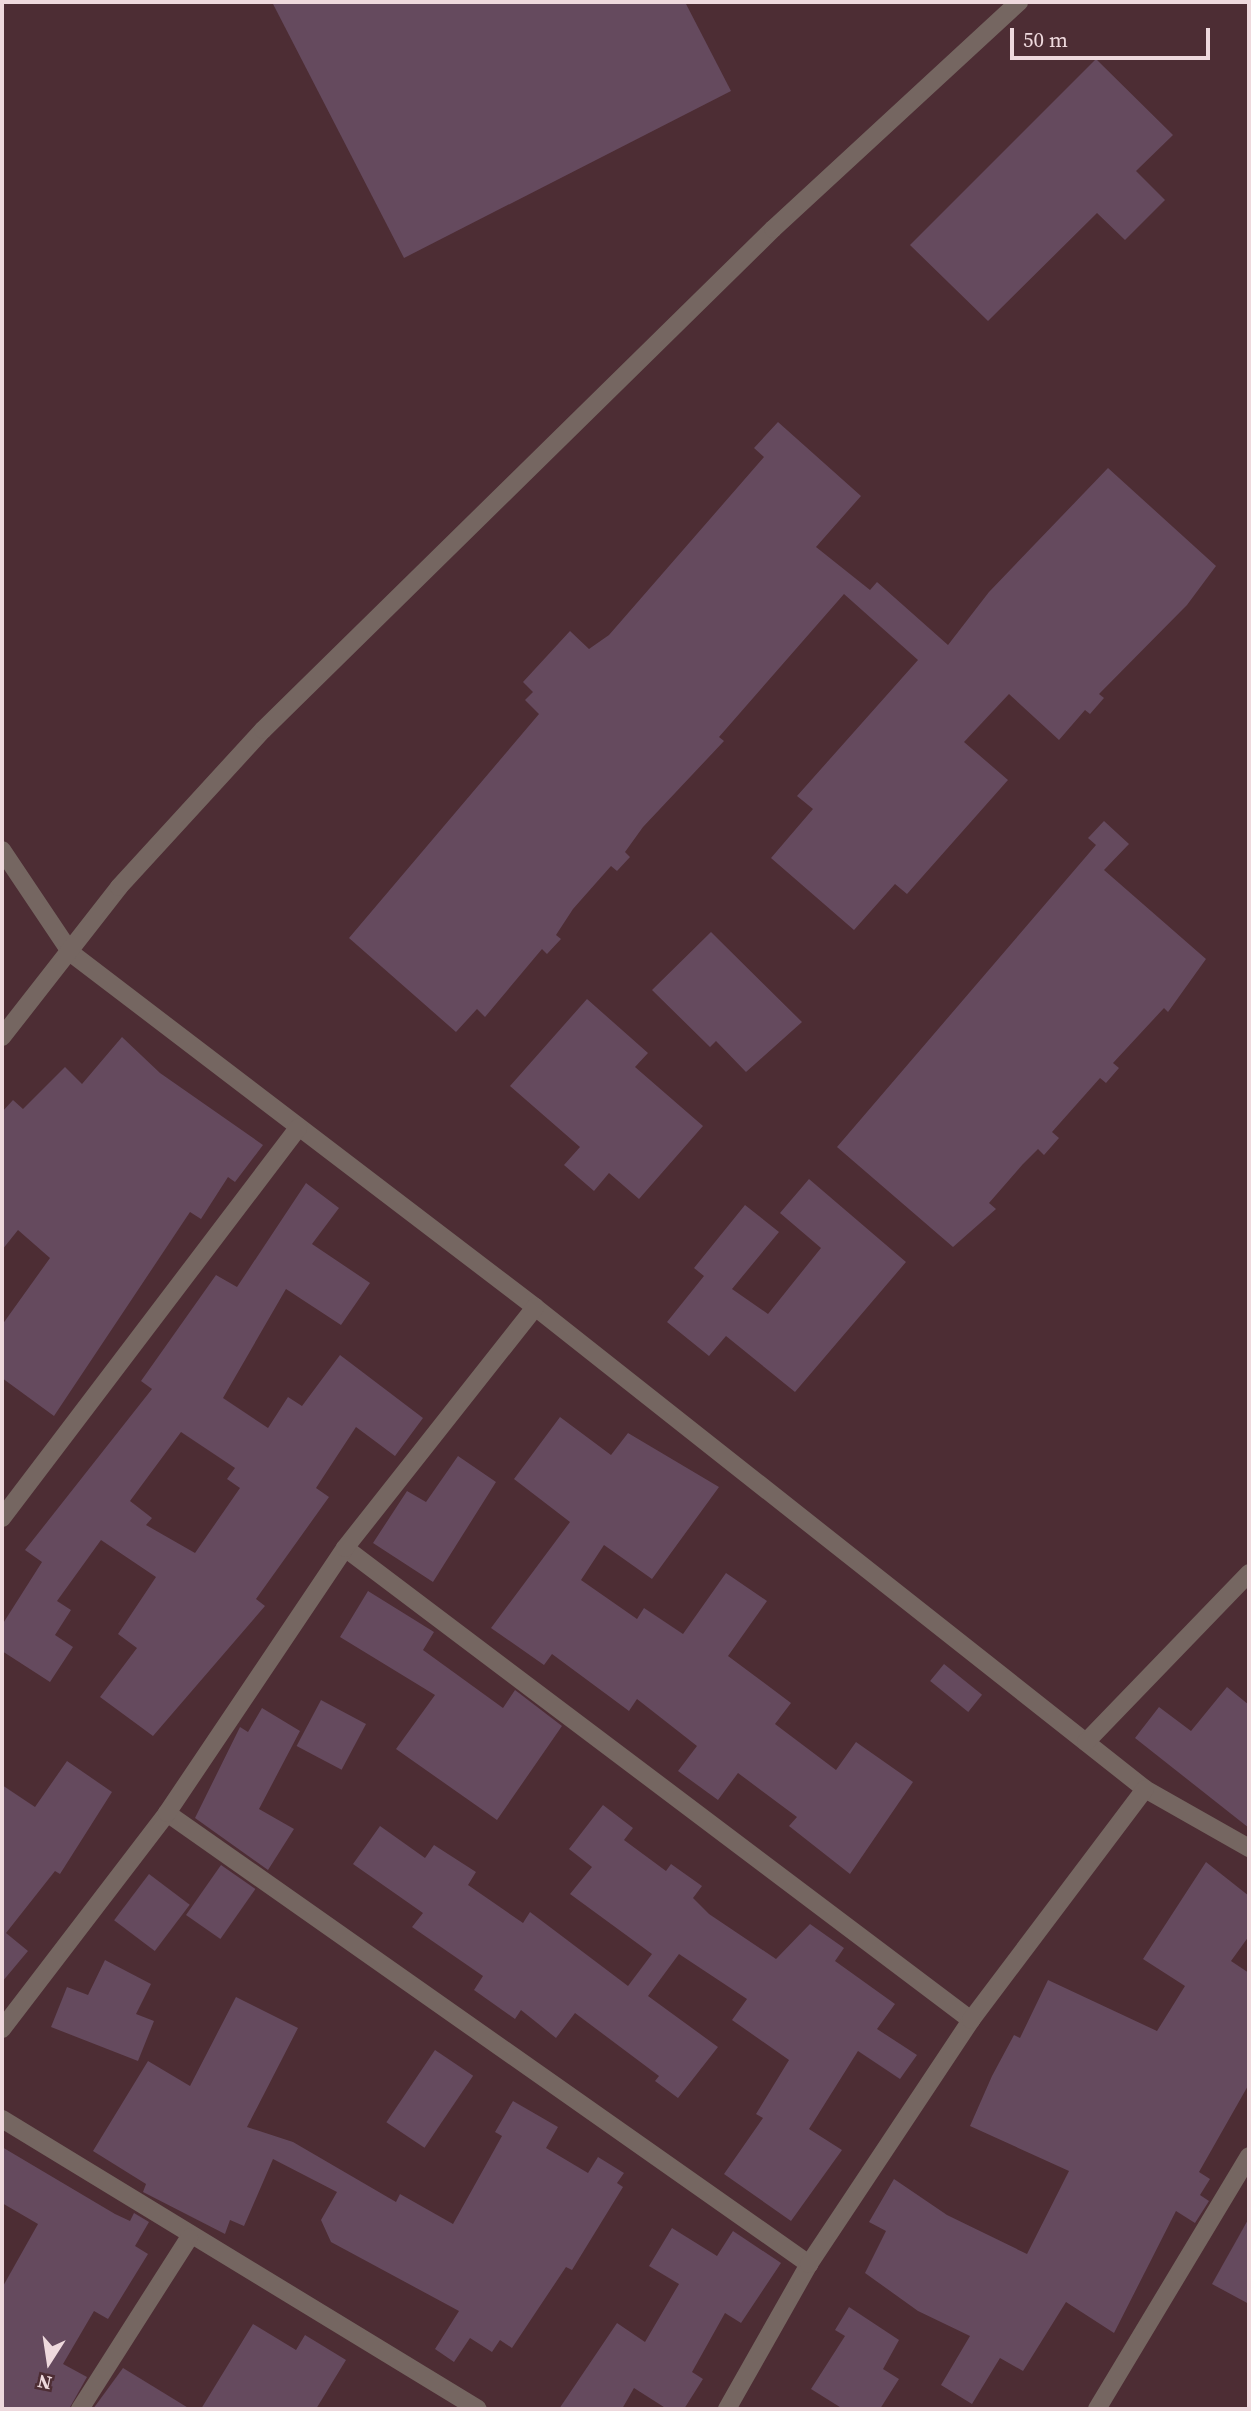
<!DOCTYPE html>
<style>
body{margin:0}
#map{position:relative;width:1251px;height:2411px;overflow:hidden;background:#4d2d34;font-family:"Source Serif 4",serif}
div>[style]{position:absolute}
.building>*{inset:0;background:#654a5e;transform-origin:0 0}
.minor>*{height:18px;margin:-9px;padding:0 9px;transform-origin:9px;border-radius:9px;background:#756661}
span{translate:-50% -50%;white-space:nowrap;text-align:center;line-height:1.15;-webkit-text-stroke:5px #4d2d34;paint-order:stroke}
.frame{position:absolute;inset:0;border:4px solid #eed9dd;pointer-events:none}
.north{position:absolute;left:14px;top:2327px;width:70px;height:70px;-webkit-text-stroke:5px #4d2d34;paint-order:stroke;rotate:192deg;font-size:19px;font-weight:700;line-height:28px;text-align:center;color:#eed9dd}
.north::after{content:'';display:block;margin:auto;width:24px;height:32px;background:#eed9dd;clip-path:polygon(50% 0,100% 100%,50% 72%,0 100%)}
.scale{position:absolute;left:1010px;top:28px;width:200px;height:32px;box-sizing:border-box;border:4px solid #eed9dd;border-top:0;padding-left:9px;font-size:21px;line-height:24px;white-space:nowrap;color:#eed9dd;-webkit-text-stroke:5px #4d2d34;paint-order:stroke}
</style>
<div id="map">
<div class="building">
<div style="clip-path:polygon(272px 2px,685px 2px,731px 91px,404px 258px)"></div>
<div style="clip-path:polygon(1096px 59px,1173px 135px,1136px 171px,1165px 200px,1125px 240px,1097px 213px,988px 321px,910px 245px)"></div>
<div style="clip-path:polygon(778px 422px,861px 496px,816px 547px,870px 590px,877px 582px,948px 645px,989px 592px,1108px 468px,1216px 566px,1187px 605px,1099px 694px,1104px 698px,1090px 714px,1085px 710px,1059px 740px,1009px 694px,964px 742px,1008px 780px,907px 894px,895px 884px,854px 930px,771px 858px,813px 809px,797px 796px,918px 660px,844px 594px,719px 737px,724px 741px,643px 827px,625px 852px,630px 857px,617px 871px,611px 866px,573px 909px,556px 935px,561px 939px,547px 954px,542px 949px,485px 1017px,477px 1009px,456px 1032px,349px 938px,539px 714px,525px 700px,533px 692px,523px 682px,570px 631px,589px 649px,609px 635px,764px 457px,754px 448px)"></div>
<div style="clip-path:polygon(1104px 821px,1129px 844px,1104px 870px,1206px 959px,1168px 1012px,1164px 1008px,1113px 1063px,1119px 1068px,1106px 1083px,1100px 1078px,1052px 1132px,1059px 1138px,1044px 1155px,1038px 1149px,1023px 1164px,989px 1203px,996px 1209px,953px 1247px,837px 1147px,1096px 845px,1088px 838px)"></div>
<div style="clip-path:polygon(711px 932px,802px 1022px,746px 1072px,716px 1041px,710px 1047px,652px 990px)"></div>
<div style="clip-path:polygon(587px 999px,648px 1053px,635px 1067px,703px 1126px,639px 1199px,609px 1173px,594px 1191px,564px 1165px,580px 1147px,510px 1086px)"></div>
<div style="clip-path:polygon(122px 1037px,160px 1073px,263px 1145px,235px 1182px,228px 1177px,201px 1219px,190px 1212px,54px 1416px,2px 1378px,2px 1325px,50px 1258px,18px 1230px,2px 1250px,2px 1112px,13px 1100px,23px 1109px,65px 1067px,82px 1084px)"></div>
<div style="clip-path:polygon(809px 1179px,906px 1262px,795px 1392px,726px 1336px,709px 1356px,667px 1322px,704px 1276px,694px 1268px,745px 1205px,779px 1232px,732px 1289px,768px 1314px,821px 1248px,780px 1213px)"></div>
<div style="clip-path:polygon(evenodd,306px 1183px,339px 1208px,312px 1244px,370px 1283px,341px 1325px,286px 1289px,223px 1398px,268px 1428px,288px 1397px,302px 1406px,340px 1355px,423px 1418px,395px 1456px,356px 1427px,316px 1488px,329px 1497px,256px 1599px,265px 1606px,153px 1736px,100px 1697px,137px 1648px,118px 1634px,156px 1577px,101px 1540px,57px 1601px,71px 1610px,55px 1635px,73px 1647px,50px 1682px,2px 1651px,2px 1625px,42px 1562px,25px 1550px,152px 1389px,141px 1381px,216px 1275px,237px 1287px,306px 1183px,181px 1432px,235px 1468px,227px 1479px,240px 1488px,195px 1553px,146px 1525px,152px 1518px,130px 1501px,181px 1432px)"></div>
<div style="clip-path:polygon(560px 1417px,611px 1455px,628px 1433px,719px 1487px,652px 1579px,604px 1545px,581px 1580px,637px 1619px,644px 1608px,683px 1634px,726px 1573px,767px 1601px,728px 1656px,791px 1703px,775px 1724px,836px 1770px,856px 1742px,913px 1782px,850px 1874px,789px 1826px,797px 1817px,738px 1773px,718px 1800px,678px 1771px,697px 1746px,637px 1699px,629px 1711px,552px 1654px,544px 1665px,491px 1628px,570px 1522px,514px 1479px)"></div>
<div style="clip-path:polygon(458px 1456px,496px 1482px,433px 1582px,373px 1543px,407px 1491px,426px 1502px)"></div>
<div style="clip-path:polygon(368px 1591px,434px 1632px,423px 1650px,503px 1708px,515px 1690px,562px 1726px,497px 1820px,396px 1749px,435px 1695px,340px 1637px)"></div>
<div style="left:944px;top:1664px;width:49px;height:22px;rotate:39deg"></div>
<div style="clip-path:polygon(1227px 1687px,1249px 1705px,1249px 1828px,1135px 1738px,1159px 1707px,1191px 1731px)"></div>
<div style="left:321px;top:1700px;width:51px;height:52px;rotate:28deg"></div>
<div style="clip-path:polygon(262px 1708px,300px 1731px,259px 1809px,294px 1829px,268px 1870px,195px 1818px,240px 1727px,248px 1732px)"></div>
<div style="clip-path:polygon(67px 1761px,112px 1792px,60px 1874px,55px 1871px,6px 1933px,28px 1951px,2px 1982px,2px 1785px,35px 1807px)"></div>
<div style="clip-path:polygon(603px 1805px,633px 1828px,624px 1840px,666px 1871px,671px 1864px,702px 1886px,693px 1898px,709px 1914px,776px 1959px,810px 1924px,844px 1948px,835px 1961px,895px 2004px,877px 2029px,917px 2055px,900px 2079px,858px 2051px,809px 2129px,842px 2150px,791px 2221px,724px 2174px,763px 2118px,756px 2114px,789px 2060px,732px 2020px,747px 1999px,679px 1954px,648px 1996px,718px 2047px,678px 2098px,655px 2081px,659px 2076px,575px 2013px,556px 2038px,521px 2010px,515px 2019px,474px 1990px,483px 1976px,412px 1927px,423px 1913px,353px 1864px,380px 1826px,425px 1858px,434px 1845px,476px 1872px,468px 1885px,523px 1923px,530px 1912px,628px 1986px,652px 1954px,570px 1894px,592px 1867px,569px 1849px)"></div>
<div style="clip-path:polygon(1206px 1862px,1249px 1896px,1249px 1936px,1231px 1961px,1249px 1973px,1249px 2084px,1199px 2172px,1210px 2179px,1200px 2195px,1209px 2201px,1195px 2223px,1176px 2211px,1114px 2333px,1066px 2302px,1023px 2371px,1000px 2358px,972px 2404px,941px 2385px,970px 2336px,918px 2311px,865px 2273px,886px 2231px,869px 2222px,894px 2179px,947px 2215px,1027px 2254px,1069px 2171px,970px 2126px,992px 2076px,1014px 2035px,1020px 2038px,1048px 1980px,1157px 2031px,1185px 1986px,1143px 1959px)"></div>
<div style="left:221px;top:1865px;width:42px;height:61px;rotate:35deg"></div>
<div style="left:149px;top:1874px;width:51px;height:58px;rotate:37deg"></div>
<div style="clip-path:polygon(105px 1960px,151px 1984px,136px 2014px,154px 2021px,138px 2061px,51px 2027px,67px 1987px,88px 1995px)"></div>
<div style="clip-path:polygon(236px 1997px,298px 2028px,247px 2127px,293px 2142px,396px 2202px,400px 2194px,453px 2224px,502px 2136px,495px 2132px,513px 2101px,558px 2127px,546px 2148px,588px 2173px,598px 2157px,624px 2173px,617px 2183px,623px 2187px,572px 2270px,566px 2267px,512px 2348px,500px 2340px,492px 2352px,470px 2338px,454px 2362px,435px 2349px,459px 2311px,331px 2242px,321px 2220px,337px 2192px,273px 2159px,244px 2226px,230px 2220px,225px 2234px,143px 2192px,146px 2184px,93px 2151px,148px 2061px,190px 2086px)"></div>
<div style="left:435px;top:2050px;width:46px;height:87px;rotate:34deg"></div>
<div style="clip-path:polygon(2px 2147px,115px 2214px,130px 2221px,134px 2213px,149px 2222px,135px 2246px,148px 2254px,108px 2319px,94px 2311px,63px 2364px,87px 2377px,69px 2409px,2px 2409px,2px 2288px,38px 2224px,2px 2203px)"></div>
<div style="clip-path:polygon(1249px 2218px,1249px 2304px,1212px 2284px)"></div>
<div style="clip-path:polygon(672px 2228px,717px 2256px,733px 2231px,781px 2263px,741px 2323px,725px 2313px,692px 2372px,703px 2379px,684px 2409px,667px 2409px,634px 2388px,622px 2409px,559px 2409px,617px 2323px,645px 2342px,679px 2284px,649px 2266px)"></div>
<div style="clip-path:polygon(849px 2307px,899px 2340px,883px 2369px,899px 2379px,880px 2409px,843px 2409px,811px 2389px,845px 2336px,835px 2330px)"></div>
<div style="clip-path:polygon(253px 2324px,296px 2350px,305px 2335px,346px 2360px,316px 2409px,201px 2409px)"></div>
<div style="clip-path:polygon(123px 2368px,190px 2409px,93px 2409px)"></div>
</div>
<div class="minor">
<div style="left:2px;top:850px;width:124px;rotate:56.2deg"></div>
<div style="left:71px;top:953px;width:584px;rotate:37.34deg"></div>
<div style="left:535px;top:1307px;width:777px;rotate:38.31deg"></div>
<div style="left:1145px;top:1789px;width:120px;rotate:29.6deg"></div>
<div style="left:2px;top:1037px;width:190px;rotate:-52deg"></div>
<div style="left:119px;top:887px;width:213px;rotate:-47.5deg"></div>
<div style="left:263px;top:730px;width:715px;rotate:-44.49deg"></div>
<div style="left:773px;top:229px;width:335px;rotate:-42.7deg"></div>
<div style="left:2px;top:1518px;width:490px;rotate:-52.8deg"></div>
<div style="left:345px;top:1548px;width:784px;rotate:37.02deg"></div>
<div style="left:1086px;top:1742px;width:235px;rotate:-46deg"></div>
<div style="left:167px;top:1813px;width:785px;rotate:35.09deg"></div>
<div style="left:2px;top:2029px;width:272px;rotate:-52.6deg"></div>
<div style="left:167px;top:1813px;width:319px;rotate:-56.1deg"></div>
<div style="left:345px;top:1548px;width:307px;rotate:-51.7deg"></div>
<div style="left:2px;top:2119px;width:557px;rotate:31.35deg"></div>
<div style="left:80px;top:2409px;width:203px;rotate:-57.5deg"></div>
<div style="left:727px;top:2409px;width:167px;rotate:-60.5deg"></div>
<div style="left:809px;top:2264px;width:293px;rotate:-56.4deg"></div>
<div style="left:971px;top:2020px;width:289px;rotate:-53deg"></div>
<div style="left:1097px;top:2409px;width:295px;rotate:-59deg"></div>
</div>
<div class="frame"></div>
<div class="north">N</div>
<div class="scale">50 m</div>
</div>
